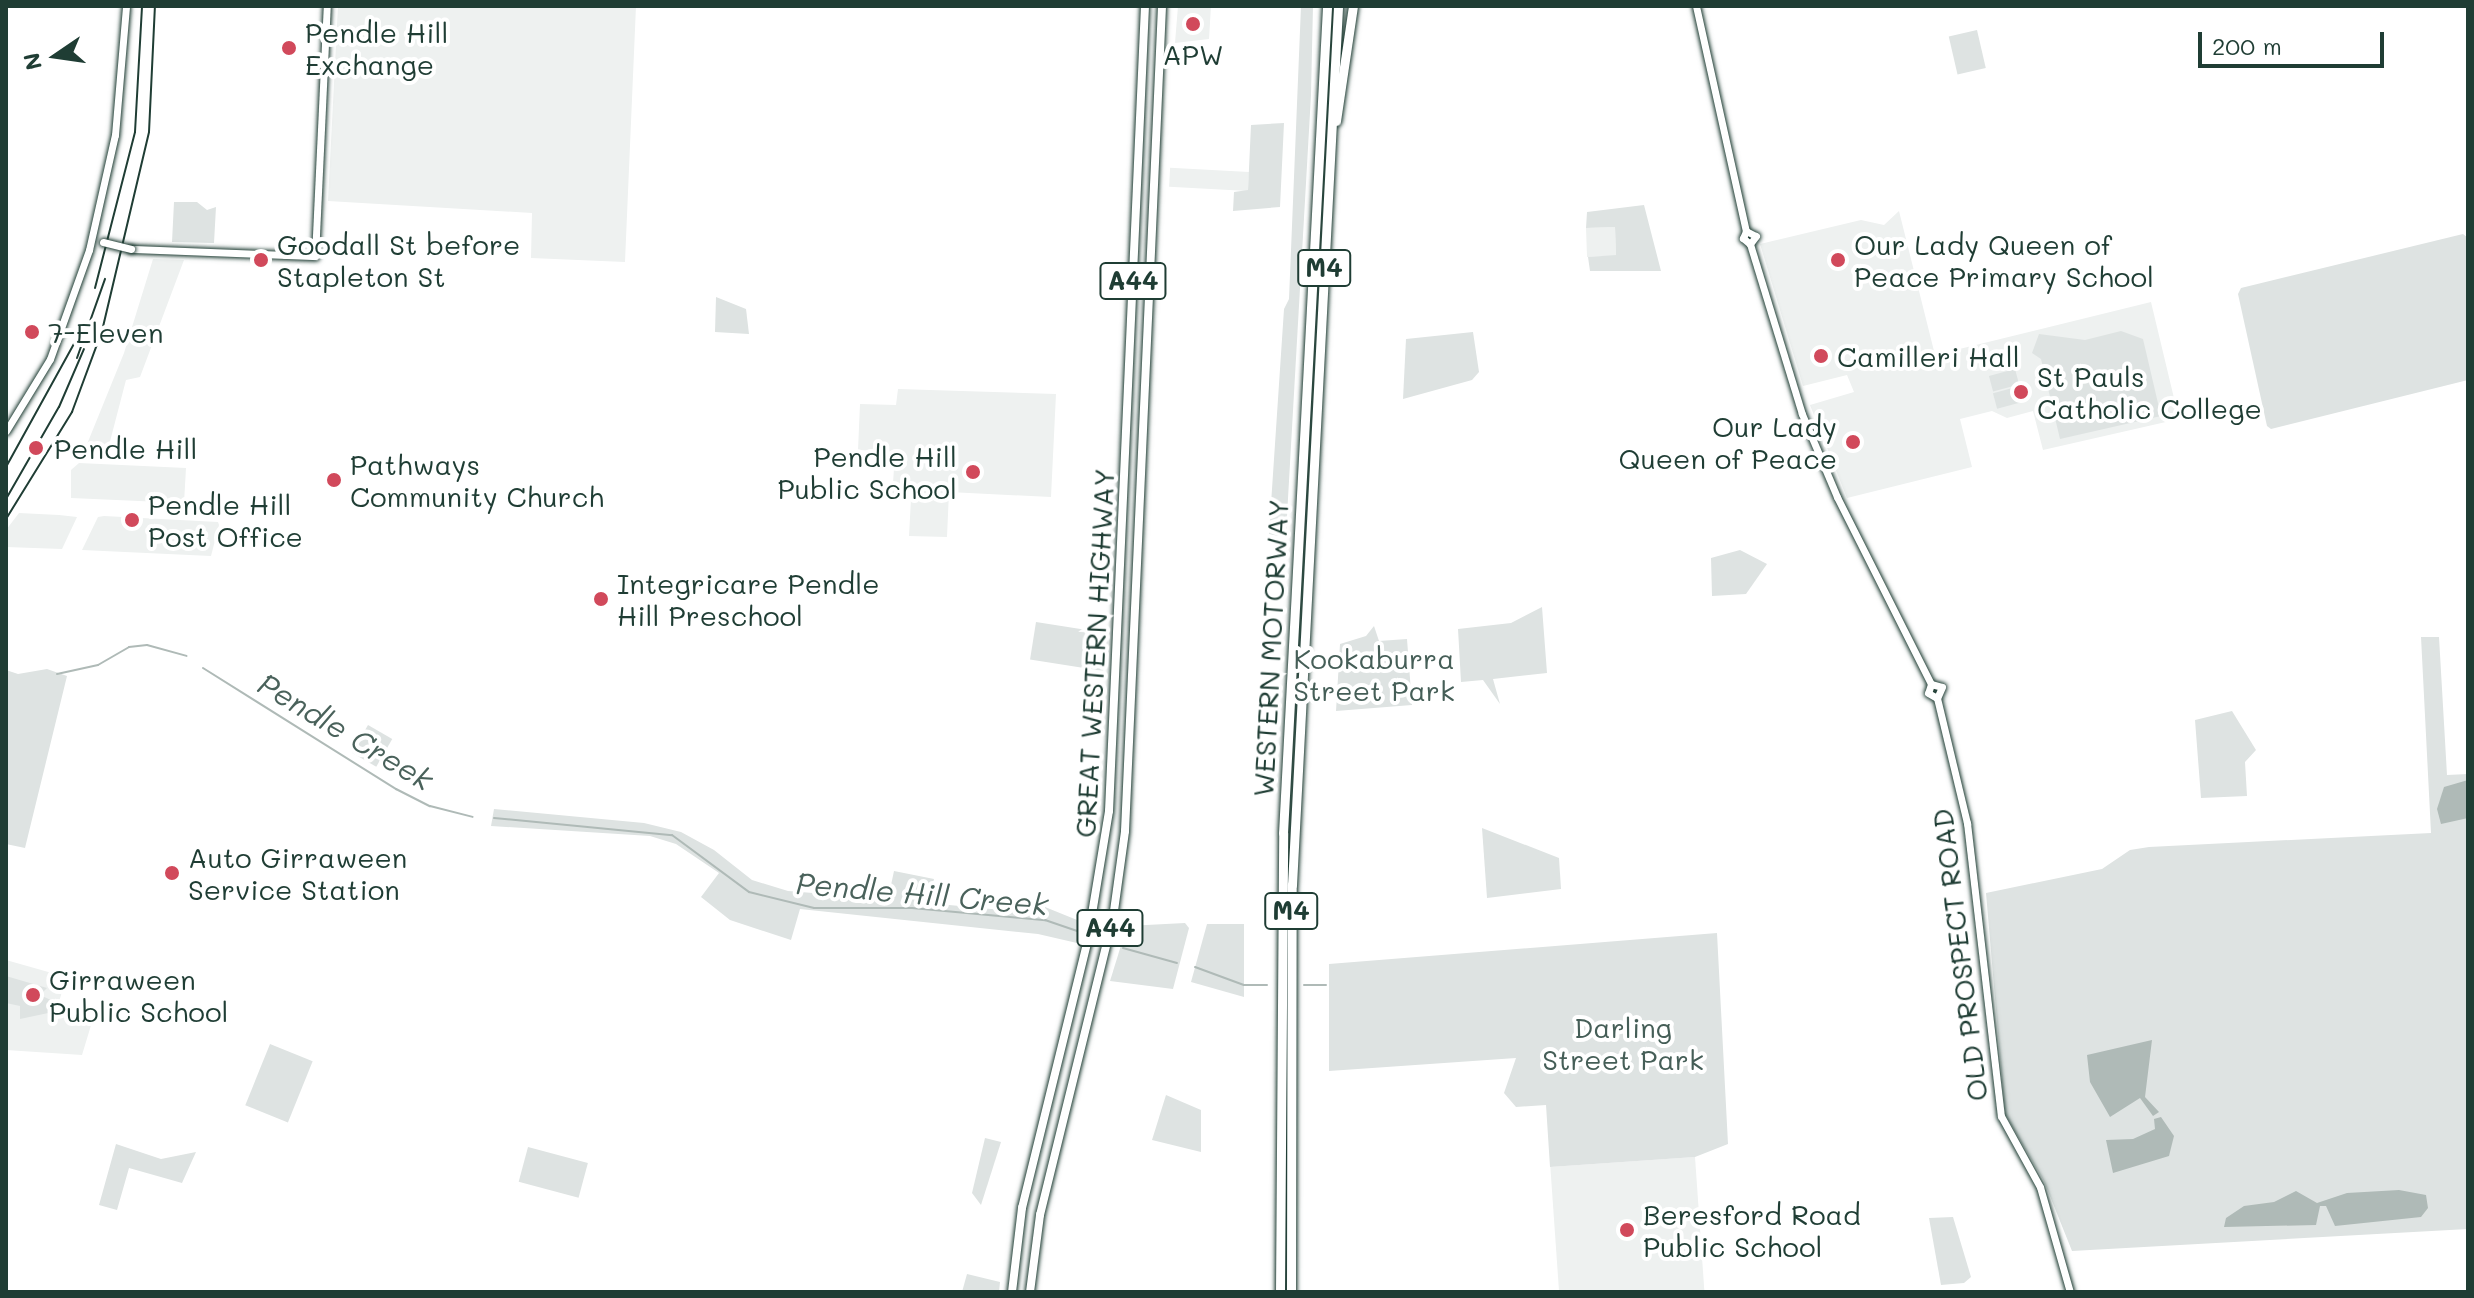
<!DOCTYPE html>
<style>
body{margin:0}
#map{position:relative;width:2474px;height:1298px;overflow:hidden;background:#fff;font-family:Mali,sans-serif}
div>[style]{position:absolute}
.built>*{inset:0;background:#eef1f0;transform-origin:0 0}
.green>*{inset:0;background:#dee3e2;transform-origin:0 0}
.water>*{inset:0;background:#afbab7}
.stream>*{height:2px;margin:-1px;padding:0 1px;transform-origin:1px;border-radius:1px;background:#afbab7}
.roads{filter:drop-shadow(0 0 2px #1f3d34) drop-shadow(0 0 2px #1f3d34)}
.secondary>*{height:7px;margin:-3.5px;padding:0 3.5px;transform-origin:3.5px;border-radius:3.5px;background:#fff}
.trunk>*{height:8px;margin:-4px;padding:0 4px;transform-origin:4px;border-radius:4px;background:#fff}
.motorway>*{height:9px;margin:-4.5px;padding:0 4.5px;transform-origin:4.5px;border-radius:4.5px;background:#fff}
.rail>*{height:2px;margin:-1px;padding:0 1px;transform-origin:1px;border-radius:1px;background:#1f3d34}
.bridges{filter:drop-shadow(0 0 2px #1f3d34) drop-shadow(0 0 2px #1f3d34)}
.secondary-bridge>*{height:7px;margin:-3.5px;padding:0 3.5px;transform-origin:3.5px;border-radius:3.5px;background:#fff}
.dots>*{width:22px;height:22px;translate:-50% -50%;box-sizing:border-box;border:4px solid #fff;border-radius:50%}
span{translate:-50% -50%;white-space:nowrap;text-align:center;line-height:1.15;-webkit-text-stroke:8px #fff;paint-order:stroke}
.shield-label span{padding:2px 6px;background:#fff;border:2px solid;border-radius:6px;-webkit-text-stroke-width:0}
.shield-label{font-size:26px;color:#1f3d34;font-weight:700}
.poi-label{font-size:28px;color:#1f3d34}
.left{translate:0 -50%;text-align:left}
.right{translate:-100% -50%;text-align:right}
.street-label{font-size:28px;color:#1f3d34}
.park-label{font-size:28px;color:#455e57}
.water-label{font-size:30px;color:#4a625b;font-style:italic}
.frame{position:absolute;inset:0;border:8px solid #1f3d34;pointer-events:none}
.north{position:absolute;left:16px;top:16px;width:80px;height:80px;-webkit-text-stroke:6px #fff;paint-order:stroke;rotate:257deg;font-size:22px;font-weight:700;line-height:32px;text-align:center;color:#1f3d34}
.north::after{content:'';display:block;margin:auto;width:28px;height:36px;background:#1f3d34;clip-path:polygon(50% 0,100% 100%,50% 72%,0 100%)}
.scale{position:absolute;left:2198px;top:32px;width:186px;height:36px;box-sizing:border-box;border:4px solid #1f3d34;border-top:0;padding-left:10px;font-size:24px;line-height:28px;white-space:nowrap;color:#1f3d34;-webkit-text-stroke:6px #fff;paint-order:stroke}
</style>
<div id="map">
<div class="built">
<div style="clip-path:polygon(338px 6px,636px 6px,625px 262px,531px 258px,532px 213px,328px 201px)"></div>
<div style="clip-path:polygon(1178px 6px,1211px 6px,1209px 39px,1175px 43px)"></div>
<div style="left:1249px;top:172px;width:19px;height:79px;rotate:93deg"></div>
<div style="clip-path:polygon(1899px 211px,1935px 355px,2151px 302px,2179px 419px,2043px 450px,2033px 411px,2007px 418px,1992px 411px,1960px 419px,1972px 467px,1847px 498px,1810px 405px,1854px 392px,1847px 375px,1803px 386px,1760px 244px,1861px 220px,1884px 225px)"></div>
<div style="left:1615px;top:227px;width:29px;height:29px;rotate:88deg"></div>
<div style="clip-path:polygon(153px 259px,184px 260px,140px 377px,126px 380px,107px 453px,83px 454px,124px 353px)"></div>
<div style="clip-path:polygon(898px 389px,1056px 394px,1051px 497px,949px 492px,947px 537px,909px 536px,911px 499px,892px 499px,895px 452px,858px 450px,860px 404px,896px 405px)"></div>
<div style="clip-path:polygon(79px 463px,186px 468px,184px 503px,71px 498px,71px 470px)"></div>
<div style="clip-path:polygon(19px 513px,59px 515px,77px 517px,62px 549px,6px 547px,6px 530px)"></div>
<div style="clip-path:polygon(104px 516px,218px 522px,219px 525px,211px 556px,82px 550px,98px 517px)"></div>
<div style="clip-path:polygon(6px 960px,66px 977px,56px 1013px,92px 1022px,82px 1055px,6px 1050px)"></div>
<div style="left:1695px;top:1157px;width:135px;height:145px;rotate:86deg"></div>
</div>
<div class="green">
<div style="clip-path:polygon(1301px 6px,1313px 6px,1311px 95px,1286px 534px,1278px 536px,1269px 534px,1284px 309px,1289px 299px)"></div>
<div style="left:1977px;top:30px;width:39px;height:29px;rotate:77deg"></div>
<div style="clip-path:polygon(1284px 123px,1280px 207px,1233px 211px,1234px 192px,1248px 190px,1251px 125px)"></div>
<div style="clip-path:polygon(174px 202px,197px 202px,207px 210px,216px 207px,214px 243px,172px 242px)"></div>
<div style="clip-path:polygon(1644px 205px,1661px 271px,1590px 271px,1588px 257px,1616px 255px,1615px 227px,1586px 228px,1587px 212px)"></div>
<div style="clip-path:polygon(2463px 234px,2468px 238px,2468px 380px,2271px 429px,2267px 426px,2238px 294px,2241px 288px)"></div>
<div style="clip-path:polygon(716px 297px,746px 309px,749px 334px,715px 332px)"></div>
<div style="clip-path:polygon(2121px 331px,2143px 339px,2161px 416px,2060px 439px,2041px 359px,2032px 353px,2039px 334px,2085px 340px)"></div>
<div style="clip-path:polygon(1473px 332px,1479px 372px,1472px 380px,1403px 399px,1406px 339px)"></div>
<div style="left:2015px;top:369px;width:16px;height:27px;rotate:75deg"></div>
<div style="left:2020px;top:386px;width:16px;height:28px;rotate:75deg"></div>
<div style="clip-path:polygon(1740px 550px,1767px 564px,1746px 594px,1712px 596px,1711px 558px)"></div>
<div style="clip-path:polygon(1542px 607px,1547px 673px,1493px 679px,1500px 704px,1483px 680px,1461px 682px,1458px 629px,1511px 623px)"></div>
<div style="left:1036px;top:622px;width:74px;height:38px;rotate:9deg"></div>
<div style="clip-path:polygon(1374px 626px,1379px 641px,1407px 639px,1412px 705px,1336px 711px,1340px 644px,1366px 636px)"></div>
<div style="clip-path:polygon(2421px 637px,2439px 637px,2447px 775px,2468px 774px,2468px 1229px,2072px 1251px,2044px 1181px,2005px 1114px,1986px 893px,2102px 869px,2130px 850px,2149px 847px,2431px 833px)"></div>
<div style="clip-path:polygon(47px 669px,67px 676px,25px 848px,6px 844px,6px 670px,18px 674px)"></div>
<div style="clip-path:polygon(2232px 711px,2256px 750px,2245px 762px,2247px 796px,2201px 798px,2195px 720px)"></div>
<div style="left:368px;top:725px;width:28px;height:32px;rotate:30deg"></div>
<div style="clip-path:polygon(494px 809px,644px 823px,681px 832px,714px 850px,752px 880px,788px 891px,888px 899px,894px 871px,934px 879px,928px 903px,1043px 914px,1045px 907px,1082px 922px,1077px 943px,1038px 934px,800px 909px,791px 940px,730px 920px,701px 897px,719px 873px,676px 844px,650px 836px,491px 826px)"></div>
<div style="clip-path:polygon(1482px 828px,1559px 858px,1561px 889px,1487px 898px)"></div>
<div style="clip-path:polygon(1185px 923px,1189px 928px,1173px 989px,1110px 981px,1127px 926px)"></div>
<div style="clip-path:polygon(1207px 924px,1244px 924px,1244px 997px,1191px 982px)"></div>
<div style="clip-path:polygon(1717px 933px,1728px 1144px,1695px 1157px,1550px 1167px,1546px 1105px,1516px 1107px,1504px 1093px,1516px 1058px,1329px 1071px,1329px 964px)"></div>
<div style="clip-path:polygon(6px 976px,47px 988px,40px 995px,53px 1001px,53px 1012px,20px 1019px,20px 1006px,6px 1003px)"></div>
<div style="left:270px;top:1044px;width:46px;height:66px;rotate:22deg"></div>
<div style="clip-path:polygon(1166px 1095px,1201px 1110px,1201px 1152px,1152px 1140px)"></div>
<div style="clip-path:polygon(985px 1138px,1001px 1142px,981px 1205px,972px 1193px)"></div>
<div style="clip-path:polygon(116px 1144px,161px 1159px,196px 1152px,182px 1183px,129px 1168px,117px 1210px,99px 1205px)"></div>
<div style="left:528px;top:1147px;width:62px;height:36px;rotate:15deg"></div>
<div style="clip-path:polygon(1953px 1217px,1971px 1277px,1964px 1283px,1941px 1285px,1929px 1218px)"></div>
<div style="clip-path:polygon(967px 1274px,1000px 1282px,999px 1292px,962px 1292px)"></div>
</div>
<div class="water">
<div style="clip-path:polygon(2468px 780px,2468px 818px,2441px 824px,2437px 809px,2444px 787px)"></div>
<div style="clip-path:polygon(2152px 1040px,2145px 1097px,2159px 1112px,2153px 1116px,2140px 1098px,2110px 1117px,2090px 1082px,2087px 1055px)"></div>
<div style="clip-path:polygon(2161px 1117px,2174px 1136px,2169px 1156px,2113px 1173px,2106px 1140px,2133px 1139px,2155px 1129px,2154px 1119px)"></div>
<div style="clip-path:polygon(2399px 1190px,2426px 1195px,2428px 1208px,2421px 1217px,2335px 1226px,2326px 1206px,2320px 1206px,2316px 1225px,2224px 1227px,2226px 1218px,2244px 1206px,2274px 1202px,2296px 1191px,2317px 1203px,2347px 1193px)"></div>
</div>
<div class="stream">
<div style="left:203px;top:668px;width:228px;rotate:32.1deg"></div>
<div style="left:396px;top:789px;width:38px;rotate:27deg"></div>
<div style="left:430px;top:806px;width:44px;rotate:14.3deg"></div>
<div style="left:57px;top:674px;width:42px;rotate:-12.4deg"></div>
<div style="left:98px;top:665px;width:36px;rotate:-30deg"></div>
<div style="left:129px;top:647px;width:18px;rotate:-6deg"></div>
<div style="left:147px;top:645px;width:41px;rotate:15.4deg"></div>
<div style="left:494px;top:818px;width:179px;rotate:5.5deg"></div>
<div style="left:672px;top:835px;width:96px;rotate:36.5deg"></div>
<div style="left:749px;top:892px;width:67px;rotate:13.8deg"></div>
<div style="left:814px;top:908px;width:98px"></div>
<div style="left:912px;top:908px;width:134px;rotate:5.2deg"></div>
<div style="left:1045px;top:920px;width:34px;rotate:19deg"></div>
<div style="left:1123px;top:948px;width:56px;rotate:15.5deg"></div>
<div style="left:1195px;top:967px;width:52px;rotate:20.2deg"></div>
<div style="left:1244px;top:985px;width:23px"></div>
<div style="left:1304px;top:985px;width:22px"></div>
</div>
<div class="roads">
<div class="secondary">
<div style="left:1696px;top:6px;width:230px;rotate:77.5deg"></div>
<div style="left:1746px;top:231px;width:8px;rotate:113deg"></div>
<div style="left:1743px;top:238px;width:9px;rotate:41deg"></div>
<div style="left:1750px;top:244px;width:178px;rotate:73deg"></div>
<div style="left:1802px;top:414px;width:90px;rotate:67.1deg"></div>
<div style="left:1837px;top:497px;width:209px;rotate:63.3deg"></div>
<div style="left:1746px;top:231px;width:11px;rotate:27deg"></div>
<div style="left:1756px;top:236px;width:10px;rotate:127deg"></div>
<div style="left:131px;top:249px;width:184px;rotate:2.2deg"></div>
<div style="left:315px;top:256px;width:250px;rotate:-87.3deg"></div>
<div style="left:6px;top:431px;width:84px;rotate:-58.6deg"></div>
<div style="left:50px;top:359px;width:116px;rotate:-70.3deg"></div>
<div style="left:89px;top:250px;width:118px;rotate:-77.3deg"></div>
<div style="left:115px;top:135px;width:129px;rotate:-85.1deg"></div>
<div style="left:1931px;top:684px;width:11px;rotate:15deg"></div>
<div style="left:1942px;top:687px;width:12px;rotate:114deg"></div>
<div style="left:1931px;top:684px;width:9px;rotate:108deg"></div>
<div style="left:1928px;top:693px;width:10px;rotate:29deg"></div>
<div style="left:1937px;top:698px;width:129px;rotate:76.5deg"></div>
<div style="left:1967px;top:823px;width:295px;rotate:83.4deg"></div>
<div style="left:2001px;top:1116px;width:81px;rotate:61.2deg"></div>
<div style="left:2040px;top:1187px;width:109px;rotate:74.1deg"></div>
</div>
<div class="trunk">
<div style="left:1012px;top:1292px;width:85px;rotate:-83.2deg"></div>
<div style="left:1022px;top:1208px;width:272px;rotate:-76.2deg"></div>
<div style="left:1087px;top:944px;width:135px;rotate:-80.6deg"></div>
<div style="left:1109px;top:811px;width:806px;rotate:-87.44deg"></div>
<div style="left:1030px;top:1292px;width:78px;rotate:-82.6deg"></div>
<div style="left:1040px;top:1215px;width:306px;rotate:-76.2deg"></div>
<div style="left:1113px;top:918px;width:88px;rotate:-82.1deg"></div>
<div style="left:1125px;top:831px;width:826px;rotate:-87.43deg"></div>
</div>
<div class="motorway">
<div style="left:1336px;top:121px;width:116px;rotate:-81.6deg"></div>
<div style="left:1280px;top:1292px;width:459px;rotate:-89.6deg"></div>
<div style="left:1283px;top:833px;width:828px;rotate:-86.95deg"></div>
<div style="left:1291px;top:1292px;width:407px;rotate:-89.9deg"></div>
<div style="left:1292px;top:885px;width:880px;rotate:-87deg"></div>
</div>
</div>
<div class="rail">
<div style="left:95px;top:288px;width:161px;rotate:-75.6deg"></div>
<div style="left:135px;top:132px;width:126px;rotate:-86.8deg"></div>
<div style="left:77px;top:358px;width:84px;rotate:-70.5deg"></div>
<div style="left:6px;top:467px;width:141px;rotate:-61.1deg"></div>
<div style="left:6px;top:499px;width:106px;rotate:-60.1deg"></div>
<div style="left:59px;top:407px;width:63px;rotate:-66.7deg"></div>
<div style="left:6px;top:519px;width:126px;rotate:-58.3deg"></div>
<div style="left:72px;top:412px;width:86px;rotate:-69.7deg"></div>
<div style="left:102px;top:331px;width:204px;rotate:-76.7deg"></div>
<div style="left:149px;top:132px;width:126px;rotate:-87.3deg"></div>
</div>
<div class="bridges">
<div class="secondary-bridge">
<div style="left:103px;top:242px;width:29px;rotate:14deg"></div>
</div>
</div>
<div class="dots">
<div style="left:1193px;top:24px;background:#d1495b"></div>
<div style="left:289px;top:48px;background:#d1495b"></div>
<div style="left:261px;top:260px;background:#d1495b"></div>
<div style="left:1838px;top:260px;background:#d1495b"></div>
<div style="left:32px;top:332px;background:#d1495b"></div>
<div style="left:1821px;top:356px;background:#d1495b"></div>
<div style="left:2021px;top:392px;background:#d1495b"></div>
<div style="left:1853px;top:442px;background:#d1495b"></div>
<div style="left:36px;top:448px;background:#d1495b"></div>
<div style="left:973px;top:472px;background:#d1495b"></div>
<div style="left:334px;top:480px;background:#d1495b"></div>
<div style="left:132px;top:520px;background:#d1495b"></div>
<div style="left:601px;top:599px;background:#d1495b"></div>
<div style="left:172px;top:873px;background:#d1495b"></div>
<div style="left:33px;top:995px;background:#d1495b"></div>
<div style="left:1627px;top:1230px;background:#d1495b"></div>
</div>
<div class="shield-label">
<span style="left:1324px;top:268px">M4</span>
<span style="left:1133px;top:281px">A44</span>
<span style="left:1291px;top:911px">M4</span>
<span style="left:1110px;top:928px">A44</span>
</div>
<div class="poi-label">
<span class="left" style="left:305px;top:48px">Pendle Hill<br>Exchange</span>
<span style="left:1193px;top:54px">APW</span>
<span class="left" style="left:277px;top:260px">Goodall St before<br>Stapleton St</span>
<span class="left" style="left:1854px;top:260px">Our Lady Queen of<br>Peace Primary School</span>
<span class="left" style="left:48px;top:332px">7-Eleven</span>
<span class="left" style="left:1837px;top:356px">Camilleri Hall</span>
<span class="left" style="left:2037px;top:392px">St Pauls<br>Catholic College</span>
<span class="right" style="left:1837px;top:442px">Our Lady<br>Queen of Peace</span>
<span class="left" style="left:54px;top:448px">Pendle Hill</span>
<span class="right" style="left:957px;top:472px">Pendle Hill<br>Public School</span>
<span class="left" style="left:350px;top:480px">Pathways<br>Community Church</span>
<span class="left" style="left:148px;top:520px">Pendle Hill<br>Post Office</span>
<span class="left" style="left:617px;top:599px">Integricare Pendle<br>Hill Preschool</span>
<span class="left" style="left:188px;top:873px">Auto Girraween<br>Service Station</span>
<span class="left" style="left:49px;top:995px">Girraween<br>Public School</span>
<span class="left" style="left:1643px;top:1230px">Beresford Road<br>Public School</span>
</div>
<div class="street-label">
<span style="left:1270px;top:648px;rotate:-87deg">WESTERN MOTORWAY</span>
<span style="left:1094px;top:653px;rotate:-87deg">GREAT WESTERN HIGHWAY</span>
<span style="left:1959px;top:955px;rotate:-97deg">OLD PROSPECT ROAD</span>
</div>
<div class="park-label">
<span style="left:1374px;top:674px">Kookaburra<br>Street Park</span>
<span style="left:1623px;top:1043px">Darling<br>Street Park</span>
</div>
<div class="water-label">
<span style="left:346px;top:731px;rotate:31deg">Pendle Creek</span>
<span style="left:922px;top:893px;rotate:5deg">Pendle Hill Creek</span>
</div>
<div class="frame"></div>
<div class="north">N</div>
<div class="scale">200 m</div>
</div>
